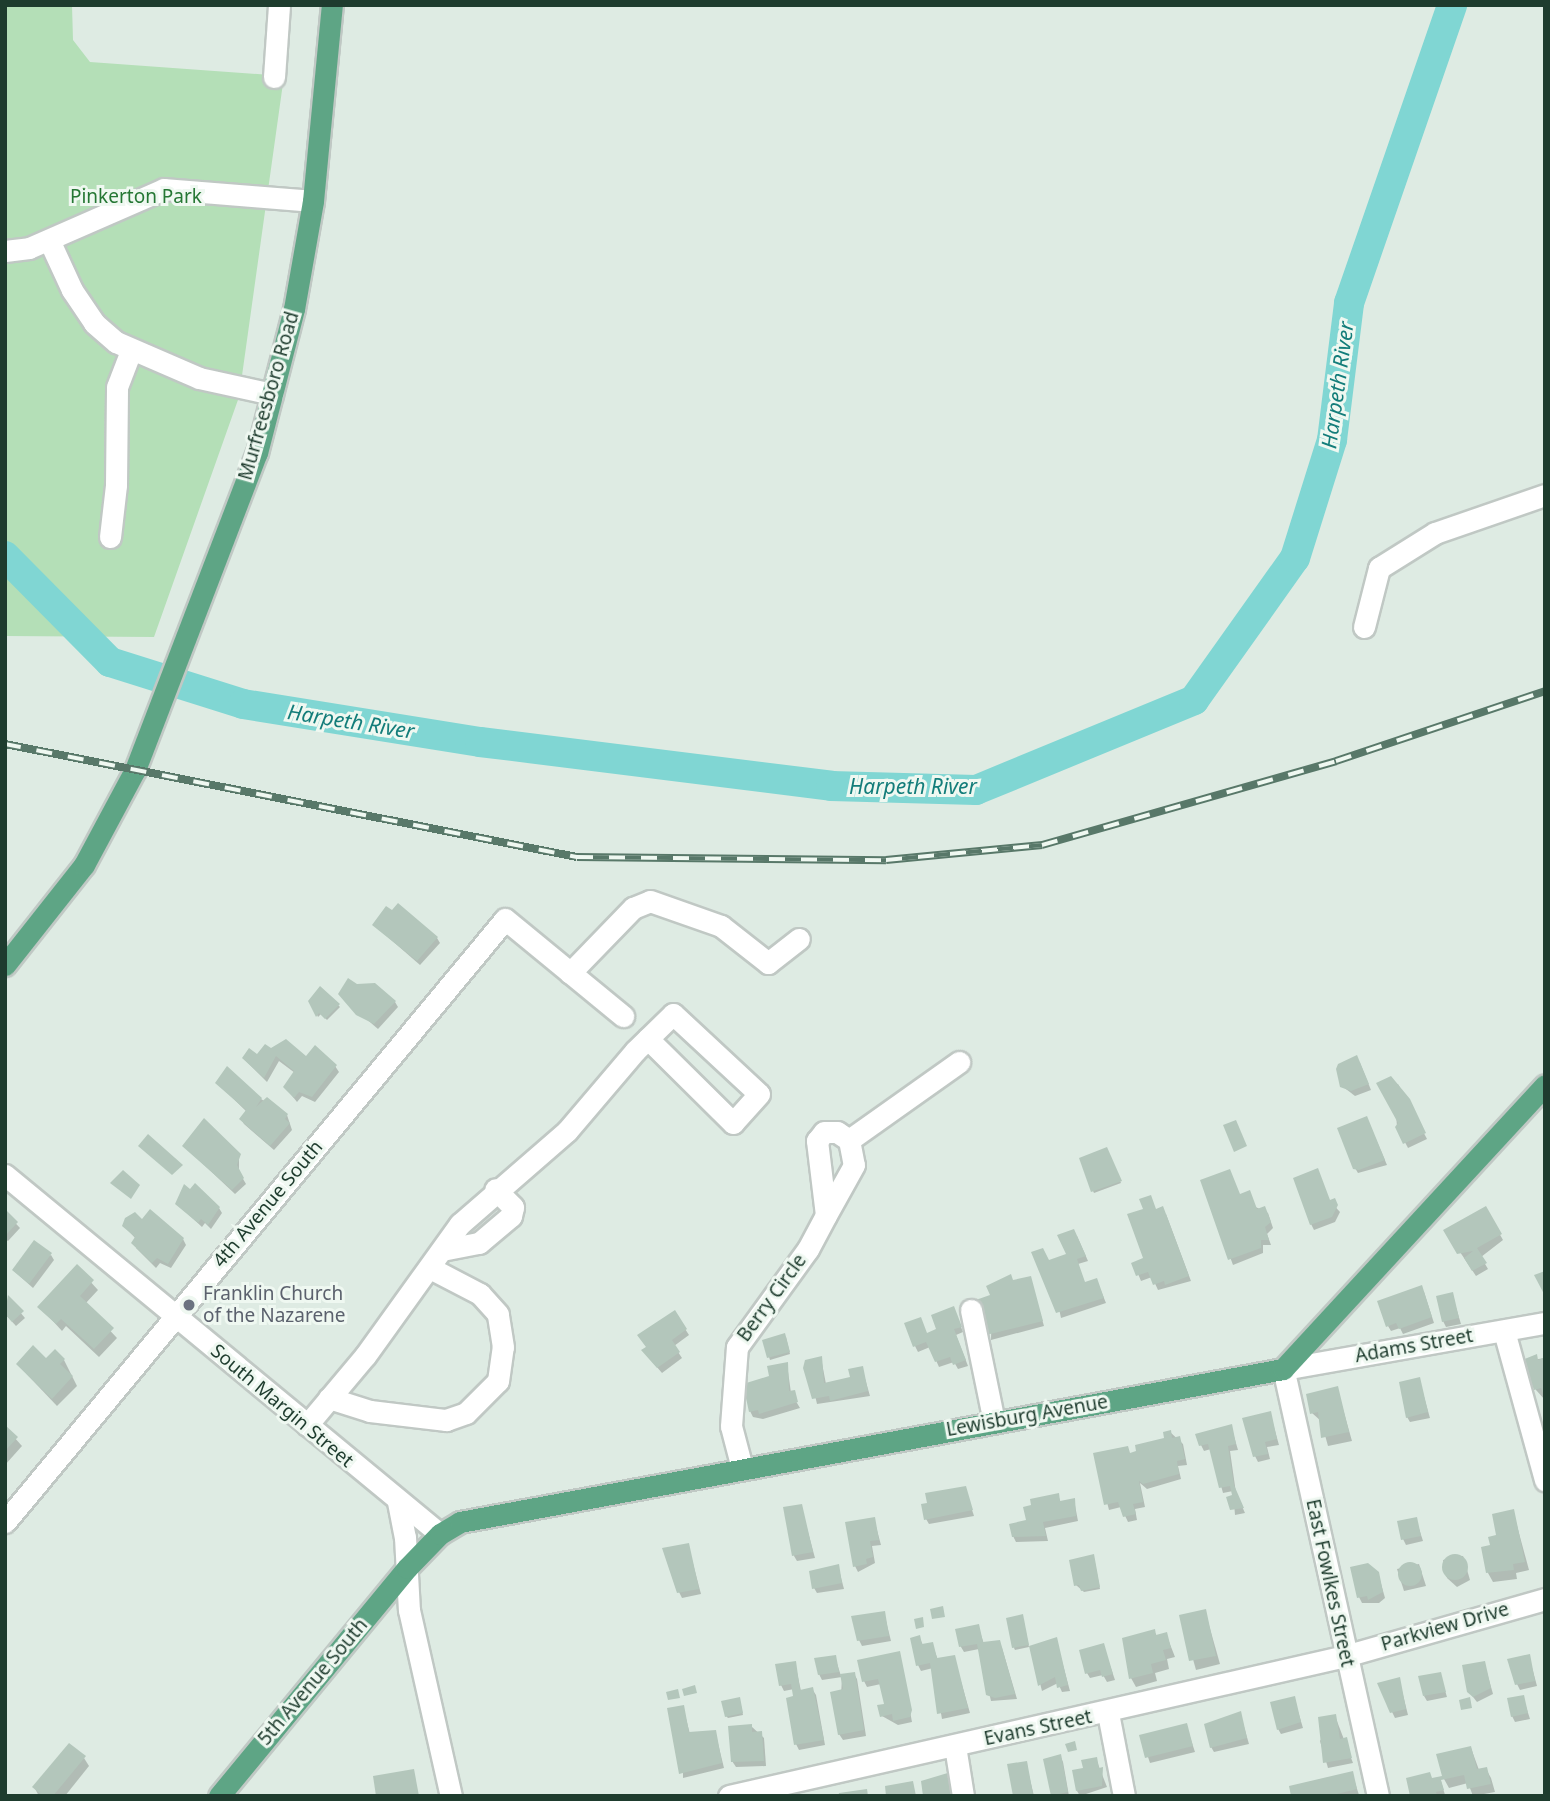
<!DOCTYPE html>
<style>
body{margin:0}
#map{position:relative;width:1550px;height:1801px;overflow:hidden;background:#deebe3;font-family:"Noto Sans",sans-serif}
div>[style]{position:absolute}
.green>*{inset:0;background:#b4dfb7}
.shadow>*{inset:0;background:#0003}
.river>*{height:30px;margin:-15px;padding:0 15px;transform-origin:15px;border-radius:15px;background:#80d6d3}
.building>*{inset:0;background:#b3c6bb}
.round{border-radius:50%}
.roads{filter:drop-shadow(2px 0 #c0c8c4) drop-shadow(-2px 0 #c0c8c4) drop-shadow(0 2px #c0c8c4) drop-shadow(0 -2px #c0c8c4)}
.minor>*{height:21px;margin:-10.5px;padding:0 10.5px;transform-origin:10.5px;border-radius:10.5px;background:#fff}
.major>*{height:21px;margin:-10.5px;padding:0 10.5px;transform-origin:10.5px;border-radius:10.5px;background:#5ea585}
.rail>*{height:8px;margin-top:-4px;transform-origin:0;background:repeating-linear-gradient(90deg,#eff8f1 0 16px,#587869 0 32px);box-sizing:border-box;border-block:2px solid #587869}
.dots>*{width:19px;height:19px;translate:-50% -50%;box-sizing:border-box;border:4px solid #eff8f1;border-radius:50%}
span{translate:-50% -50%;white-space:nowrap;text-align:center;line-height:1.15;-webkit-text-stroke:6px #eff8f1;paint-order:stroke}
.park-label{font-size:19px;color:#257734}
.street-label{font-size:19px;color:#1e3c2e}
.worship-label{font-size:19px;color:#5b616d}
.left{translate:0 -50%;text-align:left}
.water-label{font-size:21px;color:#137d7a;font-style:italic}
.frame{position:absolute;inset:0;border:7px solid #1e3c2e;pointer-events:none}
</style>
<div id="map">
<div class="green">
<div style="clip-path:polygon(5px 5px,72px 5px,73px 40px,90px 62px,284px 76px,239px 397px,154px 637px,5px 636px)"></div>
</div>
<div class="shadow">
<div style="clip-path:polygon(374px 925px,437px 938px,440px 943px,420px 965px)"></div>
<div style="clip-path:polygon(343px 999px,395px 1002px,398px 1007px,378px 1029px)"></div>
<div style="clip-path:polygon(310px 1001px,338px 1005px,340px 1007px,327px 1020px,321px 1014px,318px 1017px)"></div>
<div style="clip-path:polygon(266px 1047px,335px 1066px,339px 1072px,315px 1102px,302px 1096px,297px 1102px,285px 1087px,295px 1073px,279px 1061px,267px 1082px,244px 1059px,258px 1057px)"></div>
<div style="clip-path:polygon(1360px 1063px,1371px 1090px,1355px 1096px,1342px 1086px)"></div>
<div style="clip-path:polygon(217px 1083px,261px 1099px,287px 1115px,292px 1130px,274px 1150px,244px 1124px,241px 1119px,247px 1112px)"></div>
<div style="clip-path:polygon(1398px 1084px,1427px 1139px,1408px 1148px,1397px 1127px,1394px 1085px)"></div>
<div style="clip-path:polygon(1369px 1123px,1387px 1165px,1358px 1173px,1355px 1168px)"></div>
<div style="clip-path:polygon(184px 1146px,239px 1155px,239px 1172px,246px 1184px,235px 1194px)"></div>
<div style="clip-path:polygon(1106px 1149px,1121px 1183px,1094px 1193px,1093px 1191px)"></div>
<div style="clip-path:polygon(1202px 1181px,1268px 1213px,1273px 1228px,1267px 1234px,1271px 1245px,1263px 1245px,1263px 1253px,1233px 1265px)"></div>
<div style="clip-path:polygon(1330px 1201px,1340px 1212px,1335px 1222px,1314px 1230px,1311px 1224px)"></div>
<div style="clip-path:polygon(177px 1204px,219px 1208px,222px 1213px,211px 1229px,205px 1223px,202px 1227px)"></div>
<div style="clip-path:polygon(1485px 1208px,1503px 1240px,1481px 1257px,1488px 1269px,1476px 1276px,1446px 1231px)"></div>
<div style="clip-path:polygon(1156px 1211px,1166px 1214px,1191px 1281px,1158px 1290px,1152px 1277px,1141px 1281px,1134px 1264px,1146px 1259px)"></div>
<div style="clip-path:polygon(5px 1212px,20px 1228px,8px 1241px,5px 1239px)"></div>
<div style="clip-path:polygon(142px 1222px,183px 1239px,186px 1245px,171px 1268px,160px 1263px,156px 1268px,136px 1248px,136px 1239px,124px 1226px)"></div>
<div style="clip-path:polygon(1077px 1236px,1088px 1261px,1078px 1264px,1085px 1284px,1099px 1286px,1106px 1303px,1061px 1318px,1049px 1262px,1069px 1255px)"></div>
<div style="clip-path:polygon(51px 1255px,54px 1260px,33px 1288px,14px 1271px)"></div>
<div style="clip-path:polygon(77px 1267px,98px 1290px,85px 1304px,117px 1338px,99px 1357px,66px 1326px,62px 1331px,40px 1307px)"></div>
<div style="clip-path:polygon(1030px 1278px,1044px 1326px,991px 1340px,992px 1296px,1013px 1282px)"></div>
<div style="clip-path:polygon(1424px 1292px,1434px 1323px,1403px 1334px,1400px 1328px,1391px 1331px,1388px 1326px)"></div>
<div style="clip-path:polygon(1452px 1294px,1461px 1324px,1446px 1327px,1443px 1321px)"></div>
<div style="clip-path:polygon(8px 1298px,25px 1318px,16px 1326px,5px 1314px)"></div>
<div style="clip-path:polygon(674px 1312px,689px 1335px,674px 1346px,682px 1358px,662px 1373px,643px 1351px)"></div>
<div style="clip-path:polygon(956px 1314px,963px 1332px,956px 1335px,968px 1366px,958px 1369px,954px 1362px,939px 1367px,930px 1347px,918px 1352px,915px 1346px)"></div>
<div style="clip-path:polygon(786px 1337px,790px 1354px,770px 1360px,764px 1341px)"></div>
<div style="clip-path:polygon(821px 1358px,826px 1384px,852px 1379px,862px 1368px,870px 1396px,817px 1404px,807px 1361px)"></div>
<div style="clip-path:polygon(1545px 1358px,1545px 1400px,1536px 1390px,1525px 1361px)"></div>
<div style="clip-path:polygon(64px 1360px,77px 1386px,57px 1406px,18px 1365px)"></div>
<div style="clip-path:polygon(787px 1364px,791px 1393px,800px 1408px,763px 1419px,753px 1417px,750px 1411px,771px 1377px)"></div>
<div style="clip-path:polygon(1419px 1379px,1430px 1418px,1410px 1422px,1407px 1417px)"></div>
<div style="clip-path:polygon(1337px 1388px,1352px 1441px,1328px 1446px,1321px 1421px,1312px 1413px)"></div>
<div style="clip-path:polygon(1270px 1413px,1279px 1445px,1267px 1447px,1270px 1459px,1258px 1462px,1255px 1456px)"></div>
<div style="clip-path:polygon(1231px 1426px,1238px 1450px,1230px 1451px,1236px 1493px,1245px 1513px,1235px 1515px,1233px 1491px,1223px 1493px,1211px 1449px,1204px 1451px,1201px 1445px)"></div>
<div style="clip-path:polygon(5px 1427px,22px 1446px,5px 1465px)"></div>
<div style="clip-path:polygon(1170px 1432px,1183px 1444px,1187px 1465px,1178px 1466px,1181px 1479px,1147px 1489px,1140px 1483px,1145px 1507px,1135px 1509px,1137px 1520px,1128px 1522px,1121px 1507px,1109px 1510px,1095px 1455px,1127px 1448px,1130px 1455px,1166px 1440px)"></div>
<div style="clip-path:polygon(965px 1488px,974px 1516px,929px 1524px,926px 1519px)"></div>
<div style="clip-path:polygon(1058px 1495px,1061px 1503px,1074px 1500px,1078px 1521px,1045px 1528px,1048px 1541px,1016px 1542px,1013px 1536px)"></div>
<div style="clip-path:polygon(801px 1506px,815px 1558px,797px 1561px,794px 1556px)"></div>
<div style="clip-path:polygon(1513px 1511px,1529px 1570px,1516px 1573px,1517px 1579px,1493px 1582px,1488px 1573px,1492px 1547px)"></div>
<div style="clip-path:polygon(874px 1519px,881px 1545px,872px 1546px,875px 1563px,858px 1572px,855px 1566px)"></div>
<div style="clip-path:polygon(1416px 1519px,1423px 1541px,1406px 1545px,1403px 1539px)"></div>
<div style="clip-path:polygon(688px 1545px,701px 1594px,682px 1598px,679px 1592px)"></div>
<div style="clip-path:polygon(1463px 1556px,1470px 1580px,1457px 1587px,1447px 1578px,1443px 1560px)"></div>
<div style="clip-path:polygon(1094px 1558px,1100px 1589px,1084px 1592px,1076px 1585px)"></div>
<div style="clip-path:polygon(1419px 1564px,1426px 1586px,1404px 1591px,1397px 1569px)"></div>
<div style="clip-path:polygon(838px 1566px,844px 1589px,817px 1593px,814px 1588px)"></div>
<div style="clip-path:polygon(1378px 1573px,1385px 1598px,1379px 1603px,1362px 1603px,1359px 1597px)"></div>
<div style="clip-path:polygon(1205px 1611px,1220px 1664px,1196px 1670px,1181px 1616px)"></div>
<div style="clip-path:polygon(884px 1613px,891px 1641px,862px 1646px,859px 1640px)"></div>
<div style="clip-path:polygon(1023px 1618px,1029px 1647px,1015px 1650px,1014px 1648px)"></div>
<div style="clip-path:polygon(978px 1626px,984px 1644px,999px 1642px,1002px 1648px,1017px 1699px,991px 1701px,979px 1649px,964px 1652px,961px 1647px,957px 1630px)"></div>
<div style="clip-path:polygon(1154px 1631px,1157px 1636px,1166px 1634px,1175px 1657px,1167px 1659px,1169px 1669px,1155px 1673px,1157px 1681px,1136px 1687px,1131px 1678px)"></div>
<div style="clip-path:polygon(919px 1637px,923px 1645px,932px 1644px,938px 1660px,954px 1657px,970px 1713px,942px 1719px,933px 1668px,921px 1671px,918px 1665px)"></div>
<div style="clip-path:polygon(1056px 1639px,1070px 1691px,1062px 1692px,1058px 1683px,1042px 1691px,1031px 1648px)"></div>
<div style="clip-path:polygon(1103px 1645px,1115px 1680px,1107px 1682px,1103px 1675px,1090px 1678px,1087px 1673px)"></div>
<div style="clip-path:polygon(899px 1653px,912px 1722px,898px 1725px,882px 1716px,886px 1705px,881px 1684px,867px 1687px,864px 1681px)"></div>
<div style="clip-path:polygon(1529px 1656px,1537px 1686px,1520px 1690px,1517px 1684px)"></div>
<div style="clip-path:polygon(835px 1657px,841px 1676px,854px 1674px,857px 1679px,866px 1736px,843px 1740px,839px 1734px,842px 1677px,822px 1680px,819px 1674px)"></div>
<div style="clip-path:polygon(1484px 1662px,1493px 1694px,1477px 1702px,1469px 1692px)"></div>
<div style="clip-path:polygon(795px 1663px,801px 1691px,812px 1689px,816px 1695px,825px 1745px,799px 1750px,796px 1744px,794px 1689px,784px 1691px,781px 1685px)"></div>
<div style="clip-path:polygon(1440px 1674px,1447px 1697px,1427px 1701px,1424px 1696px)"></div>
<div style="clip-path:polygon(1399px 1679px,1408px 1715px,1395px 1718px,1379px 1685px)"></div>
<div style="clip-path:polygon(1523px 1697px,1530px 1719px,1515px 1722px,1512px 1716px)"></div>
<div style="clip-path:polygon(1294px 1698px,1303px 1728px,1281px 1734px,1278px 1729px)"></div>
<div style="clip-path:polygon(740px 1701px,743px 1715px,728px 1718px,726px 1716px)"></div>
<div style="clip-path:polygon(683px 1707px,690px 1734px,715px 1731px,724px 1768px,683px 1778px)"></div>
<div style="clip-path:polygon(1240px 1713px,1249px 1744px,1214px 1752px,1211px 1747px)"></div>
<div style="clip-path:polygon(1335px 1716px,1353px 1763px,1328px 1768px,1320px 1741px)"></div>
<div style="clip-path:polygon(1186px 1725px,1195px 1752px,1150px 1763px,1141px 1736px)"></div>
<div style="clip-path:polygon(751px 1726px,764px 1738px,766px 1766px,736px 1767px,732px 1761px)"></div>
<div style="clip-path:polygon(1471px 1748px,1479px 1770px,1486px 1769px,1491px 1778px,1495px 1792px,1473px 1796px,1468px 1783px,1449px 1788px,1444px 1779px)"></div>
<div style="clip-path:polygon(1060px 1756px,1063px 1762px,1069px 1796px,1053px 1795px)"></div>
<div style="clip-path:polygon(84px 1758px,89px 1766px,65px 1796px,39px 1796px,34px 1787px)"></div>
<div style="clip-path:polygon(1096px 1759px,1107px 1787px,1080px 1796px,1077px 1791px,1085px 1769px)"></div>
<div style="clip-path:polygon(1026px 1763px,1034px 1796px,1014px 1796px)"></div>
<div style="clip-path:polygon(1352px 1773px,1359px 1795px,1293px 1796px)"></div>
<div style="clip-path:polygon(1440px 1778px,1445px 1795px,1412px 1796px,1433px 1780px)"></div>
</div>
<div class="river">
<div style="left:5px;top:556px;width:149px;rotate:45.3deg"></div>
<div style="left:110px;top:662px;width:139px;rotate:17.5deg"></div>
<div style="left:243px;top:704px;width:240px;rotate:9.1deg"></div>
<div style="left:480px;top:742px;width:354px;rotate:7.1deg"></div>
<div style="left:831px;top:786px;width:145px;rotate:1.6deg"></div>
<div style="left:976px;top:790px;width:236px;rotate:-22.4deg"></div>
<div style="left:1194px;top:700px;width:174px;rotate:-54.6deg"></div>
<div style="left:1295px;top:558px;width:124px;rotate:-72.6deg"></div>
<div style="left:1332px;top:440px;width:138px;rotate:-82.9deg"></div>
<div style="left:1349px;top:303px;width:315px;rotate:-70.9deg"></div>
</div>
<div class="building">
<div style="clip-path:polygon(398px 903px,438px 937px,417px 961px,372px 925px,386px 906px,392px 910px)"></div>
<div style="clip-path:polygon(348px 978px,357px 984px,375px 983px,396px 1001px,374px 1024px,356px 1015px,338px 994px)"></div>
<div style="clip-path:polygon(320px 986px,340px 1004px,325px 1019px,319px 1013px,316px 1017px,308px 1001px)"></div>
<div style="clip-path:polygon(286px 1039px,306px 1056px,315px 1045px,337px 1065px,312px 1097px,299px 1092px,294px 1098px,283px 1087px,294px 1071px,276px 1056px,264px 1078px,242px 1058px,249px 1048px,257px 1054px,265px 1044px,271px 1048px)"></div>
<div style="clip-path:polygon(1357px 1055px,1369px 1084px,1351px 1091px,1340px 1087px,1336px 1069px,1338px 1064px)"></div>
<div style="clip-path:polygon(227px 1066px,262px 1098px,256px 1107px,267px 1097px,288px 1114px,285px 1119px,290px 1123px,270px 1146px,239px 1119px,246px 1110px,215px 1083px)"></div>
<div style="clip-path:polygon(1391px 1076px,1410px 1099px,1426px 1133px,1403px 1144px,1395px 1127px,1398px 1123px,1376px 1083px)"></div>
<div style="clip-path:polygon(1367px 1116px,1385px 1160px,1359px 1170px,1353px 1169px,1337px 1128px)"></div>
<div style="clip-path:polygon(204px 1118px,241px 1154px,237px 1165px,244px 1178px,232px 1190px,182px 1146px)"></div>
<div style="clip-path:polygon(1236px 1120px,1247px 1146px,1234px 1152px,1223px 1125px)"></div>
<div style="clip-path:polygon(148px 1134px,183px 1165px,172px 1175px,138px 1146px)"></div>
<div style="clip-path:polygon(1107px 1147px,1122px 1181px,1091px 1192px,1079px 1158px)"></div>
<div style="clip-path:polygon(1318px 1168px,1330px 1200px,1335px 1198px,1338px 1205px,1332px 1217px,1310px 1225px,1293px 1178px)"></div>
<div style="clip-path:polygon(1230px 1169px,1240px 1194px,1250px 1190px,1257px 1209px,1265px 1206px,1271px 1222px,1265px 1227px,1269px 1240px,1261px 1240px,1261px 1248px,1228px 1260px,1200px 1180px)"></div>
<div style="clip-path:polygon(123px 1170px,140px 1185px,131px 1199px,110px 1183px)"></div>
<div style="clip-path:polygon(195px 1183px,220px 1207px,208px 1225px,201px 1219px,198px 1223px,175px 1204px,184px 1184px,190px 1189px)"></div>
<div style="clip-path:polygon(1151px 1195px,1156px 1209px,1163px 1206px,1189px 1276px,1165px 1285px,1164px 1281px,1153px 1285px,1148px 1272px,1136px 1276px,1131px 1263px,1143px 1258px,1127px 1214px,1143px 1209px,1139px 1199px)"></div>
<div style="clip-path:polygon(1486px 1206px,1502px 1234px,1477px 1248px,1487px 1263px,1472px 1271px,1464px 1258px,1473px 1251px,1457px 1254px,1443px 1230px)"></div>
<div style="clip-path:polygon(5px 1209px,18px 1222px,5px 1236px)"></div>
<div style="clip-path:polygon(150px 1209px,184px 1238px,168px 1264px,157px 1258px,152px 1263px,131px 1243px,135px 1237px,122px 1226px,125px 1218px,135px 1212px,142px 1219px)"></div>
<div style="clip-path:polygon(1074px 1229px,1086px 1256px,1077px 1259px,1085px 1282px,1097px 1278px,1104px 1298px,1056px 1313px,1031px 1252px,1043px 1248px,1049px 1260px,1066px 1254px,1057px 1235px)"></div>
<div style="clip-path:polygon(34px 1240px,52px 1253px,29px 1284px,12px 1270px)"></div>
<div style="clip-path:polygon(77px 1264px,94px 1280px,80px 1296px,114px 1328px,94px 1349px,61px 1319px,56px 1324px,37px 1307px)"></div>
<div style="clip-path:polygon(1545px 1271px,1545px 1294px,1544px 1294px,1534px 1275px)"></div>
<div style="clip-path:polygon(1011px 1274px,1013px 1280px,1031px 1276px,1043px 1321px,986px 1335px,973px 1301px,990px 1295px,986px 1286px)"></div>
<div style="clip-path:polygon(1422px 1285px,1432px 1317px,1399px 1329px,1396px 1323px,1386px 1327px,1377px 1301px)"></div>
<div style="clip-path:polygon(1453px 1292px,1459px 1318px,1442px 1322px,1436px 1296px)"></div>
<div style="clip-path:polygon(8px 1295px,24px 1311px,12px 1322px,5px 1314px)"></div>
<div style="clip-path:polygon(954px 1306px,962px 1327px,954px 1329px,966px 1360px,953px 1365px,950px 1357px,935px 1362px,926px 1342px,913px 1347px,904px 1323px,921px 1317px,927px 1333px,936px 1329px,931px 1315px)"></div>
<div style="clip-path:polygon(675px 1310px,687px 1329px,672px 1340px,680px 1352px,657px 1368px,641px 1350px,646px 1347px,637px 1335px)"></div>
<div style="clip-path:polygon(785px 1333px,790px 1352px,767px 1358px,762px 1340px)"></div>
<div style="clip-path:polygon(33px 1345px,46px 1358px,55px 1349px,65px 1359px,60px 1364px,73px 1376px,52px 1399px,16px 1364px)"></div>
<div style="clip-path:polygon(1537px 1354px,1538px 1360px,1545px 1357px,1545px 1398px,1541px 1388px,1534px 1390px,1522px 1360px)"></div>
<div style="clip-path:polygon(822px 1356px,824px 1383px,850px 1377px,848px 1369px,863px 1366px,868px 1391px,830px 1401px,829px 1396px,812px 1399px,803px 1368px,805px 1360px)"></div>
<div style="clip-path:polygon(788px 1362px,789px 1391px,795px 1390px,798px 1402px,759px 1414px,758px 1410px,749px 1412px,743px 1384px,769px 1376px,767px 1366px)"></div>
<div style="clip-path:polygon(1420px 1377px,1428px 1412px,1406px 1418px,1399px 1382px)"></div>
<div style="clip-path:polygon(1338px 1386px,1349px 1432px,1321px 1438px,1318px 1412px,1310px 1414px,1306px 1394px)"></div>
<div style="clip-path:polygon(1271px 1411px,1277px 1439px,1265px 1442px,1268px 1454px,1253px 1457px,1242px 1418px)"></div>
<div style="clip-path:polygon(1232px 1424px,1236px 1444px,1228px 1446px,1234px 1485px,1244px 1508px,1230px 1510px,1226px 1497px,1232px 1495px,1230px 1486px,1219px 1488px,1208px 1444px,1199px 1446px,1195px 1434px)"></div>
<div style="clip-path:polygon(5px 1425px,18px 1437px,5px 1451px)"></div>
<div style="clip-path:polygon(1171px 1430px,1172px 1438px,1180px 1436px,1185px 1459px,1177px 1461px,1179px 1474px,1143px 1484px,1139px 1481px,1143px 1502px,1133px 1504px,1136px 1514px,1123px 1517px,1118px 1502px,1104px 1505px,1093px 1453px,1128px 1446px,1130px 1453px,1136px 1451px,1135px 1445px,1164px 1438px,1163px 1432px)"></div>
<div style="clip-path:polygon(966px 1486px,973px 1510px,924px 1520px,921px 1504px,927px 1503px,925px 1493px)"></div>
<div style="clip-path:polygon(1059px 1493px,1060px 1501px,1075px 1498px,1076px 1516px,1043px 1522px,1046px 1536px,1012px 1537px,1009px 1524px,1026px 1520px,1023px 1507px,1031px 1505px,1030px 1499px)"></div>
<div style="clip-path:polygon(802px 1504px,813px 1552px,792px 1556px,783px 1507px)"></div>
<div style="clip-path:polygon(1514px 1509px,1525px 1562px,1513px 1564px,1514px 1570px,1486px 1573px,1481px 1547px,1490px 1545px,1488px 1537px,1496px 1535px,1492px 1514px)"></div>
<div style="clip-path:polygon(875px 1517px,879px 1540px,870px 1541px,873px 1557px,866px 1559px,867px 1564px,853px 1567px,845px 1522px)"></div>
<div style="clip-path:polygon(1417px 1517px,1421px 1536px,1401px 1540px,1397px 1521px)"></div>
<div style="clip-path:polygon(689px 1543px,699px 1589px,677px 1593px,662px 1548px)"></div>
<div style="clip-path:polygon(1094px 1554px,1100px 1587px,1081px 1591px,1079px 1585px,1074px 1586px,1069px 1560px)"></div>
<div class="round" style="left:1442px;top:1554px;width:26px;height:26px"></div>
<div class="round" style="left:1398px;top:1562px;width:24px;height:24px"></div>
<div style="clip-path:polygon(1368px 1563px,1379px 1572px,1383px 1592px,1368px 1600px,1367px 1596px,1357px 1598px,1350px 1567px)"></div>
<div style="clip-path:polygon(839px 1564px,842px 1583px,812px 1589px,809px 1571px)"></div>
<div style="clip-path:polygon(943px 1606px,945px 1617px,932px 1619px,930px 1609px)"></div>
<div style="clip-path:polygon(1206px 1609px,1216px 1656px,1189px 1661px,1179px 1615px)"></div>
<div style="clip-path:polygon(885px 1611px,889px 1636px,857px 1641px,851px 1616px)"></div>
<div style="clip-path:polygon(1023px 1614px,1029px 1645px,1012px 1648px,1006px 1618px)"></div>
<div style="clip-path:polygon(923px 1617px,924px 1627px,916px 1629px,914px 1619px)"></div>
<div style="clip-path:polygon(979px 1624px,983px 1642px,1000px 1640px,1015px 1694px,995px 1698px,986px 1695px,977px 1644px,959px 1647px,955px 1629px)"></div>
<div style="clip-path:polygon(1155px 1629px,1156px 1635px,1167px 1632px,1171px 1648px,1163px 1650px,1166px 1660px,1151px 1664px,1153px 1673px,1129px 1679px,1122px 1638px)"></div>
<div style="clip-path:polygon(920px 1635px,922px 1644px,933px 1642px,937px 1658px,955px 1655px,968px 1708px,937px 1714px,930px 1663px,916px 1666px,910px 1638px)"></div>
<div style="clip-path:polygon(1057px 1637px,1068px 1685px,1057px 1688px,1055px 1677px,1038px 1686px,1029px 1646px)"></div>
<div style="clip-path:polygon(1104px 1643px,1113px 1674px,1102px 1677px,1100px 1670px,1085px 1674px,1079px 1650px)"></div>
<div style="clip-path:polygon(900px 1651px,912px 1710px,910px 1717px,893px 1721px,892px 1714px,880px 1717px,877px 1705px,884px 1704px,878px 1679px,862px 1682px,857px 1660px)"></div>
<div style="clip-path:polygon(1530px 1654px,1535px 1681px,1515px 1685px,1507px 1659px)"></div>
<div style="clip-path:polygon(836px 1655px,839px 1672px,818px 1675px,814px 1658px)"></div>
<div style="clip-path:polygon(796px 1661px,800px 1690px,813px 1687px,824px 1740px,794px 1745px,786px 1698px,793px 1696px,791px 1684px,779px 1686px,775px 1664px)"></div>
<div style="clip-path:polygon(1485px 1661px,1491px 1688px,1473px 1697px,1467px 1692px,1462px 1665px)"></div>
<div style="clip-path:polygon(855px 1672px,864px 1730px,838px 1735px,830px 1692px,843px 1689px,840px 1674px)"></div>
<div style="clip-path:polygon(1441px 1672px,1446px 1692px,1423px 1696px,1418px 1676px)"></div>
<div style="clip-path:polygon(1400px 1677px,1406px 1709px,1390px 1713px,1377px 1683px)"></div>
<div style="clip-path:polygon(695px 1685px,697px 1693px,684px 1696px,682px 1689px)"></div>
<div style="clip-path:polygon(678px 1689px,680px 1698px,668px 1700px,666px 1692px)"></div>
<div style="clip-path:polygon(1524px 1695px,1528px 1713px,1511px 1717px,1507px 1698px)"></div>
<div style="clip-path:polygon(1295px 1696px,1301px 1722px,1277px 1730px,1270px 1702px)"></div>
<div style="clip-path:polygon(740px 1697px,743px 1713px,725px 1717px,721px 1701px)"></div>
<div style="clip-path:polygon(1470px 1697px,1472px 1708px,1461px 1710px,1459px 1700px)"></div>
<div style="clip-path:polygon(684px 1705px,689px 1732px,716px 1730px,722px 1763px,679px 1774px,667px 1708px)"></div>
<div style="clip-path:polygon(1241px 1711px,1247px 1738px,1210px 1748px,1204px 1724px)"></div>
<div style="clip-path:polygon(1336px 1714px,1340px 1739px,1347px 1737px,1352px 1758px,1323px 1763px,1318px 1717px)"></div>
<div style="clip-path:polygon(1187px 1723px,1193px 1746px,1145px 1758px,1139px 1735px)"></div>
<div style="clip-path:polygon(752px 1724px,752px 1732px,762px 1731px,764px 1761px,731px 1762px,728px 1726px)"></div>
<div style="clip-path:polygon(1075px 1741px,1077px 1750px,1068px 1752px,1065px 1744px)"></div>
<div style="clip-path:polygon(69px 1743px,86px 1756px,53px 1796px,43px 1796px,32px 1787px)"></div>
<div style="clip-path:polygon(1471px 1746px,1477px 1769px,1487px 1767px,1491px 1784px,1467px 1789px,1464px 1775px,1441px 1780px,1444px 1790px,1436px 1792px,1437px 1796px,1410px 1796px,1406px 1778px,1430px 1772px,1432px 1778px,1442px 1776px,1436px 1754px)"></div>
<div style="clip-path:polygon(1061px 1754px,1068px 1792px,1051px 1796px,1043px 1759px)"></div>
<div style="clip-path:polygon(1097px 1757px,1099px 1768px,1103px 1767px,1102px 1786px,1076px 1791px,1072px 1770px,1083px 1768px,1081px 1760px)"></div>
<div style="clip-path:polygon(1027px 1761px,1033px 1794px,1013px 1796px,1007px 1764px)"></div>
<div style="clip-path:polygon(414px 1769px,419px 1796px,376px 1796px,373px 1776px)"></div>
<div style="clip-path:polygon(1353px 1771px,1357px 1789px,1329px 1796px,1291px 1796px,1289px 1786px)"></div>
<div style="clip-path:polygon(951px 1772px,955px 1796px,923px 1796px,921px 1781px)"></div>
<div style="clip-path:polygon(913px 1781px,916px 1796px,886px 1796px,885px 1786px)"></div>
<div style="clip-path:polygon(867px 1789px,868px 1796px,838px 1796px,839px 1793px)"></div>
</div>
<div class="roads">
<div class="minor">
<div style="left:274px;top:77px;width:72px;rotate:-86deg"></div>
<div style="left:49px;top:240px;width:55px;rotate:65.3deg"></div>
<div style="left:72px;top:290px;width:40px;rotate:56deg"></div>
<div style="left:94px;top:323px;width:29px;rotate:41deg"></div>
<div style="left:116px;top:342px;width:90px;rotate:23.4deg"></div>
<div style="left:199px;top:378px;width:75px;rotate:12.4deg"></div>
<div style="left:5px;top:251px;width:24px;rotate:-7deg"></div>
<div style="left:29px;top:248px;width:147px;rotate:-23.6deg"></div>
<div style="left:164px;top:189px;width:149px;rotate:4.6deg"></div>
<div style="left:110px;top:537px;width:52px;rotate:-83.4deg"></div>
<div style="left:116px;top:485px;width:98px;rotate:-89.4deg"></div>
<div style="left:117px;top:387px;width:40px;rotate:-69deg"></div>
<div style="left:1364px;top:627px;width:61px;rotate:-75.7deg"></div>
<div style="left:1379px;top:568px;width:66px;rotate:-32deg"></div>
<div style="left:1435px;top:533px;width:116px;rotate:-19.1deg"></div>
<div style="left:570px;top:973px;width:91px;rotate:-45.9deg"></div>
<div style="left:633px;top:908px;width:18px;rotate:-22deg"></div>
<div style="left:650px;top:901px;width:75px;rotate:19.4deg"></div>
<div style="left:721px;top:926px;width:60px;rotate:38.2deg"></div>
<div style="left:768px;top:963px;width:39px;rotate:-38deg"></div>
<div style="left:849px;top:1140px;width:135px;rotate:-35.3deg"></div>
<div style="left:5px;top:1175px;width:564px;rotate:39.53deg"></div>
<div style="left:442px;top:1250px;width:38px;rotate:-11deg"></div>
<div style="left:479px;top:1243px;width:42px;rotate:-40.2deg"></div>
<div style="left:511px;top:1216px;width:9px;rotate:-77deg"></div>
<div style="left:513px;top:1207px;width:25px;rotate:-135deg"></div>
<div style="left:971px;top:1310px;width:114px;rotate:78.4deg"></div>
<div style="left:1504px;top:1331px;width:155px;rotate:74.6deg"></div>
<div style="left:329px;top:1398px;width:43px;rotate:17.6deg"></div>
<div style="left:370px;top:1411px;width:77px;rotate:6.8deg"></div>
<div style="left:446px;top:1420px;width:21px;rotate:-19deg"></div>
<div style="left:466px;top:1413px;width:45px;rotate:-45deg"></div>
<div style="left:498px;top:1381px;width:34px;rotate:-82deg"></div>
<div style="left:503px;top:1347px;width:33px;rotate:-99deg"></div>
<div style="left:498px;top:1314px;width:27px;rotate:-132deg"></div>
<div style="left:480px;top:1294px;width:56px;rotate:-152.5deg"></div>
<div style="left:307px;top:1425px;width:90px;rotate:-50deg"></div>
<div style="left:365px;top:1356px;width:163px;rotate:-54.3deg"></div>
<div style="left:460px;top:1224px;width:142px;rotate:-41deg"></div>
<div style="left:567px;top:1131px;width:105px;rotate:-49.6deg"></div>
<div style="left:635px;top:1051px;width:53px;rotate:-44.2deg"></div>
<div style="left:673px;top:1014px;width:117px;rotate:42.9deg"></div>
<div style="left:759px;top:1094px;width:39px;rotate:132deg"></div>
<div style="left:733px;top:1123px;width:120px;rotate:-135.3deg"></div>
<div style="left:742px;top:1468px;width:43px;rotate:-104.7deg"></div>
<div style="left:731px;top:1426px;width:79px;rotate:-85.7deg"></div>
<div style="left:737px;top:1347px;width:121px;rotate:-54.1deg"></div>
<div style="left:808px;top:1249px;width:38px;rotate:-62deg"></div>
<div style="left:826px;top:1215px;width:75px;rotate:-96.9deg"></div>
<div style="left:817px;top:1141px;width:11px;rotate:-52deg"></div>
<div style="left:824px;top:1132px;width:13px"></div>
<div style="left:837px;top:1132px;width:14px;rotate:34deg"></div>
<div style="left:849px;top:1140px;width:25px;rotate:79deg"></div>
<div style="left:854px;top:1165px;width:57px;rotate:119.2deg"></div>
<div style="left:398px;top:1502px;width:36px;rotate:79deg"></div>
<div style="left:405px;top:1537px;width:73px;rotate:86.9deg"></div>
<div style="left:409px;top:1610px;width:191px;rotate:77.3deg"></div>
<div style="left:5px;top:1522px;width:783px;rotate:-50.33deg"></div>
<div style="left:505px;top:919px;width:153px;rotate:39.4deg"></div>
<div style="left:1108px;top:1713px;width:85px;rotate:79.1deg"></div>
<div style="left:955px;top:1746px;width:51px;rotate:80.9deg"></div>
<div style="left:729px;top:1796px;width:632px;rotate:-12.8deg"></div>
<div style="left:1345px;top:1656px;width:208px;rotate:-15.9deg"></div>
<div style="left:1378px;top:1796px;width:437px;rotate:-102.5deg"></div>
<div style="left:1283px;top:1369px;width:266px;rotate:-10deg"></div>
</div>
<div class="major">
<div style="left:5px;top:965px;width:127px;rotate:-51.7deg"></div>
<div style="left:84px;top:865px;width:108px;rotate:-61.8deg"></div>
<div style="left:135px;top:770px;width:340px;rotate:-69deg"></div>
<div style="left:257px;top:453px;width:149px;rotate:-75.6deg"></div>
<div style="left:294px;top:309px;width:110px;rotate:-80deg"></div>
<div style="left:313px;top:201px;width:197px;rotate:-84.5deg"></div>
<div style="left:219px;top:1796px;width:296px;rotate:-50.5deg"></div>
<div style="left:407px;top:1568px;width:47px;rotate:-45.9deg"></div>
<div style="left:440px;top:1534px;width:23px;rotate:-31deg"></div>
<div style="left:460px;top:1522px;width:837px;rotate:-10.53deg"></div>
<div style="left:1283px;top:1369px;width:386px;rotate:-47.3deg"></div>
</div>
</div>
<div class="rail">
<div style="left:5px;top:744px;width:583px;rotate:11.18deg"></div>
<div style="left:577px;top:857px;width:309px;rotate:0.6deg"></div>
<div style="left:886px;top:860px;width:157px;rotate:-5.5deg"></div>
<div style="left:1042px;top:845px;width:306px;rotate:-15.9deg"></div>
<div style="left:1336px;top:761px;width:220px;rotate:-18.5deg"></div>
</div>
<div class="dots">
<div style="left:189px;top:1305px;background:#6b7280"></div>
</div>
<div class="park-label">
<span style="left:136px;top:197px">Pinkerton Park</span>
</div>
<div class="street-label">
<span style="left:269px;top:396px;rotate:-74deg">Murfreesboro Road</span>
<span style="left:268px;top:1204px;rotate:-50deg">4th Avenue South</span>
<span style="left:772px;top:1298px;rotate:-54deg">Berry Circle</span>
<span style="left:1414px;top:1346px;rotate:-10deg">Adams Street</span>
<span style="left:282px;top:1406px;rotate:40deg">South Margin Street</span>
<span style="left:1027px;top:1416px;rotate:-10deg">Lewisburg Avenue</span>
<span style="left:1330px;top:1583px;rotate:78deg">East Fowlkes Street</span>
<span style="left:1445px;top:1627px;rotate:-16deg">Parkview Drive</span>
<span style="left:313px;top:1682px;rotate:-50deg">5th Avenue South</span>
<span style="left:1038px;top:1728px;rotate:-12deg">Evans Street</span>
</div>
<div class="worship-label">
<span class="left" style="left:203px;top:1305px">Franklin Church<br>of the Nazarene</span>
</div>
<div class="water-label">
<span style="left:1337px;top:385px;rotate:-82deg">Harpeth River</span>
<span style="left:351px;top:721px;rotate:9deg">Harpeth River</span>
<span style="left:913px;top:786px">Harpeth River</span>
</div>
<div class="frame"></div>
</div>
